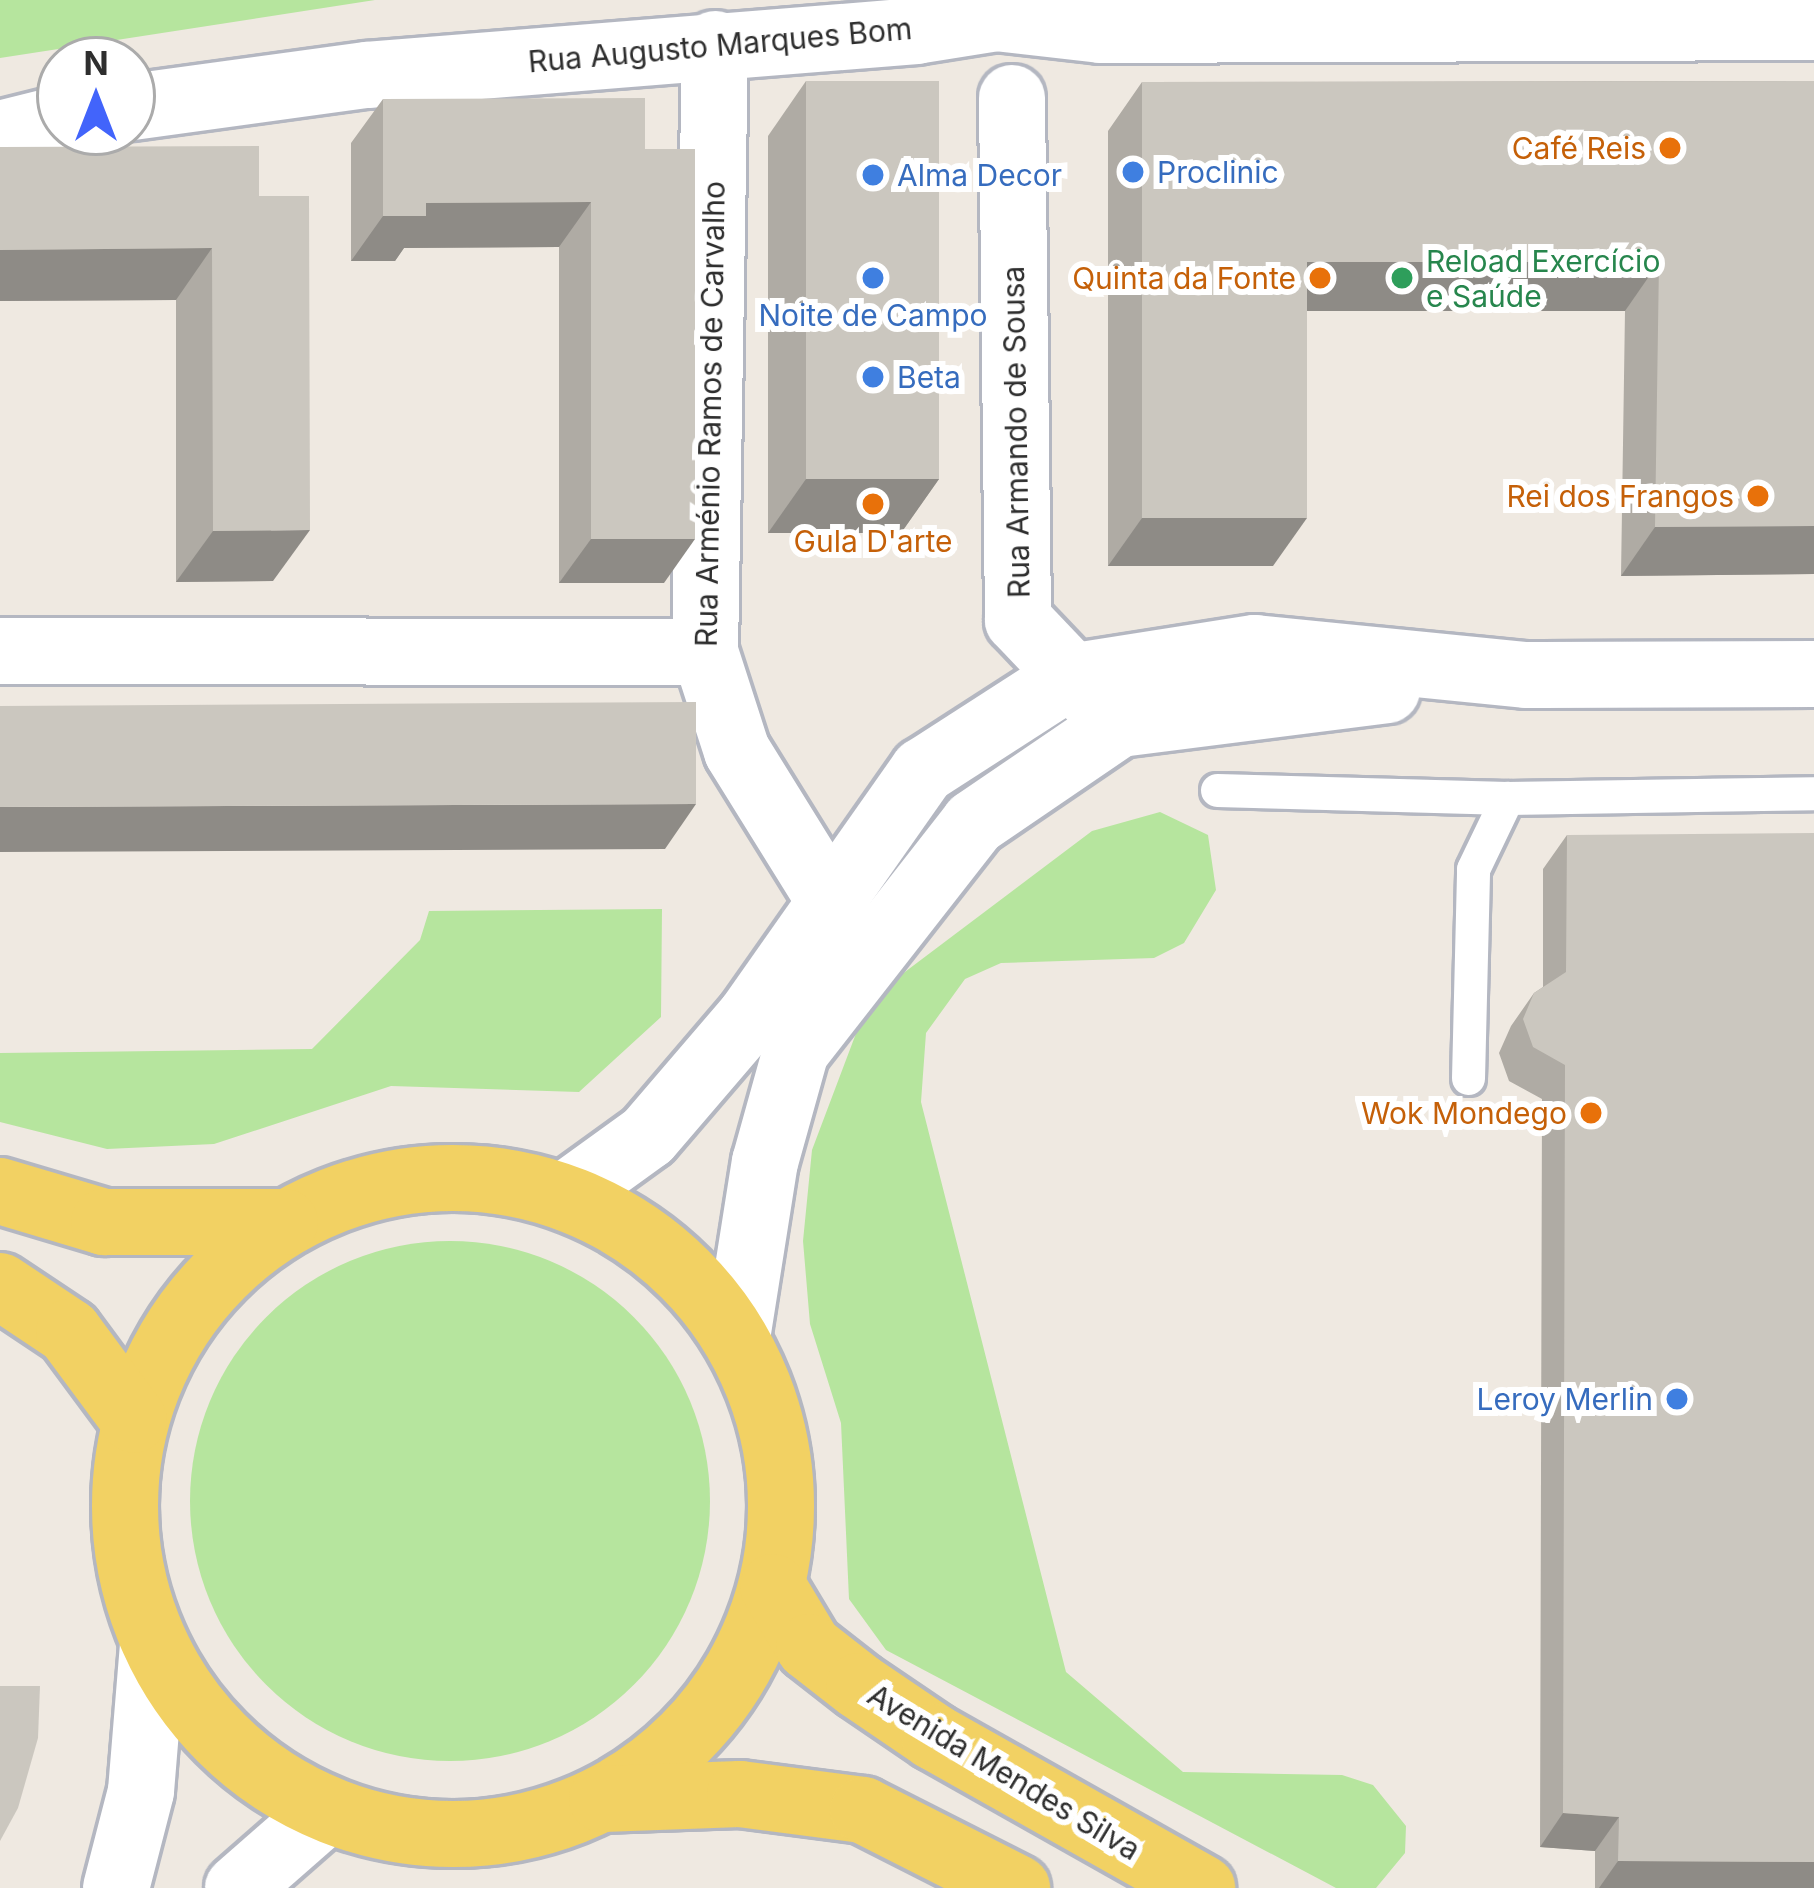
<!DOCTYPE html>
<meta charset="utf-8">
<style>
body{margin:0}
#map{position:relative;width:1814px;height:1888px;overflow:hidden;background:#efe9e1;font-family:Inter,sans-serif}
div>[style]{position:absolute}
.green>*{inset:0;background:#b6e59e}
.round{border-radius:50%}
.roads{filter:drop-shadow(3px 0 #b4b7c1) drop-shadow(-3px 0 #b4b7c1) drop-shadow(0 3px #b4b7c1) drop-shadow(0 -3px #b4b7c1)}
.service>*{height:33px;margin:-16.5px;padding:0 16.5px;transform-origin:16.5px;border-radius:16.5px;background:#fff}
.minor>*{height:66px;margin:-33px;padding:0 33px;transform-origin:33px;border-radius:33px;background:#fff}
.primary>*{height:66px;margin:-33px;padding:0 33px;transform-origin:33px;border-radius:33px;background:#f2d163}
.primary>.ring{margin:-33px;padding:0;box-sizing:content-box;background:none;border:66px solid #f2d163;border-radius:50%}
.wall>*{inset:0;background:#afaba4}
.shaded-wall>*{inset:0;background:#8e8b86}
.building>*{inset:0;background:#cbc7bf}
.dots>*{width:33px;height:33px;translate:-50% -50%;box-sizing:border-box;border:6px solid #fff;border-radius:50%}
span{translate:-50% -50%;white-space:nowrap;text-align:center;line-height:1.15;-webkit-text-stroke:12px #fff;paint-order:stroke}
.street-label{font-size:30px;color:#2e2e2e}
.food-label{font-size:30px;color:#c56008}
.right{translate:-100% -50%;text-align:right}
.shop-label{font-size:30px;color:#366cbe}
.left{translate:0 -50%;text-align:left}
.leisure-label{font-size:30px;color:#27864d}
.north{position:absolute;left:36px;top:36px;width:120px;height:120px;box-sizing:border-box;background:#fff;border:3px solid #ababab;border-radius:50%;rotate:0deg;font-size:33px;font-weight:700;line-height:48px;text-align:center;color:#2e2e2e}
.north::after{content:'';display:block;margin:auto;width:42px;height:54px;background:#4264fb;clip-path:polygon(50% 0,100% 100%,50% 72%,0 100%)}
</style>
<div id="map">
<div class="green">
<div style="clip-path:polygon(0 0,375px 0,0 58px)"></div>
<div style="clip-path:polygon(1160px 812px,1208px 835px,1216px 890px,1184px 943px,1154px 958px,1001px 963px,965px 979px,926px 1033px,921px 1102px,1066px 1672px,1183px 1772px,1342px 1775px,1373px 1785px,1406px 1826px,1405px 1853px,1376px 1888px,1336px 1888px,886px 1650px,849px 1599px,841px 1423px,810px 1324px,803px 1241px,812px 1150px,869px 999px,1092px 831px)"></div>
<div style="clip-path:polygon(662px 909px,661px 1017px,579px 1092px,391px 1086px,214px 1144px,107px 1149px,0 1122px,0 1053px,312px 1049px,420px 940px,429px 911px)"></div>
<div class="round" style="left:190px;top:1241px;width:520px;height:520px"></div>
</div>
<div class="roads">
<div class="service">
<div style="left:1217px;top:790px;width:290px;rotate:1.6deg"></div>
<div style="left:1507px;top:798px;width:307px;rotate:-0.9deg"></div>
<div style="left:1468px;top:1078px;width:209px;rotate:-88.6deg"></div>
<div style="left:1473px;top:869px;width:79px;rotate:-64.4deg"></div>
</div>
<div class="minor">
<div style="left:715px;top:44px;width:608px;rotate:90.94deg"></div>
<div style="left:705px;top:652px;width:104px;rotate:72.1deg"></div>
<div style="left:737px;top:751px;width:207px;rotate:58.2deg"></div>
<div style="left:1012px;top:98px;width:522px;rotate:89.34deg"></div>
<div style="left:1018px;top:620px;width:117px;rotate:46.4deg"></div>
<div style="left:132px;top:107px;width:237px;rotate:-7.8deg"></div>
<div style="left:367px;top:75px;width:551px;rotate:-4.58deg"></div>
<div style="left:916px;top:31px;width:81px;rotate:-9.2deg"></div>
<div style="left:996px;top:18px;width:106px;rotate:6.5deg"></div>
<div style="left:1101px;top:30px;width:713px;rotate:-0.24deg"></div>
<div style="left:0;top:134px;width:62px;rotate:-14deg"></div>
<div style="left:0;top:651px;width:705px;rotate:0.08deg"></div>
<div style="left:565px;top:1196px;width:102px;rotate:-35.9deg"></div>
<div style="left:648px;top:1136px;width:157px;rotate:-49.4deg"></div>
<div style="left:750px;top:1017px;width:301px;rotate:-54.9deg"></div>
<div style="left:923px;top:771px;width:174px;rotate:-32.8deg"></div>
<div style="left:1069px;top:677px;width:188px;rotate:-8.9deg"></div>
<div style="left:1255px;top:648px;width:272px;rotate:5.7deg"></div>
<div style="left:1526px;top:675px;width:288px;rotate:-0.2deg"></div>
<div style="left:737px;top:1338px;width:178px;rotate:-81deg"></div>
<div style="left:765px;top:1162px;width:115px;rotate:-74.4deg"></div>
<div style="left:796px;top:1051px;width:289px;rotate:-52deg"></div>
<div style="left:974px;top:823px;width:176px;rotate:-34.3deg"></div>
<div style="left:1119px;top:724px;width:270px;rotate:-7.2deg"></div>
<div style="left:116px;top:1888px;width:100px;rotate:-75.5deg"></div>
<div style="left:141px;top:1791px;width:147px;rotate:-85.3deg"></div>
<div style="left:238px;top:1888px;width:118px;rotate:-41.2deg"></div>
</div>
<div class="primary">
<div class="ring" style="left:125px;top:1178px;width:590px;height:590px"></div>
<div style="left:0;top:1191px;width:109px;rotate:16.6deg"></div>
<div style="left:104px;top:1222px;width:181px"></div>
<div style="left:0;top:1286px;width:83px;rotate:33.7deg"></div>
<div style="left:69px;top:1332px;width:109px;rotate:53.5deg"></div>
<div style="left:773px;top:1587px;width:70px;rotate:59deg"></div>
<div style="left:809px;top:1647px;width:63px;rotate:38deg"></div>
<div style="left:859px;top:1686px;width:91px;rotate:34.2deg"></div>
<div style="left:934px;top:1737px;width:308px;rotate:29.4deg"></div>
<div style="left:602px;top:1799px;width:138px;rotate:-2.1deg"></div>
<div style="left:740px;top:1794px;width:124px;rotate:7.4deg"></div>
<div style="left:863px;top:1810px;width:173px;rotate:26.9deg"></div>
</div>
</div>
<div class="wall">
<div style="clip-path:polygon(806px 81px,939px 479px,901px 533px,768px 533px,768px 136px)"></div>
<div style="clip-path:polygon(1814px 81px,1814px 574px,1621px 576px,1625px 311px,1307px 311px,1273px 566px,1108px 566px,1108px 131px,1142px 82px)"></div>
<div style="clip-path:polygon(383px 99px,645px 149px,664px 583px,559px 583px,559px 247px,404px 248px,395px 261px,351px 261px,351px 143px)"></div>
<div style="clip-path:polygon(0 147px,259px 196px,273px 581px,176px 582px,176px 300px,0 301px)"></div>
<div style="clip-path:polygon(1567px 835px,1814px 1888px,1595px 1888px,1595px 1851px,1540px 1847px,1542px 1099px,1509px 1081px,1499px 1053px,1511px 1026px,1534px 993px,1543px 987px,1543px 869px)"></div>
</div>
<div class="shaded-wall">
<div style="clip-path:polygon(591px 202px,559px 247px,404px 248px,395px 261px,351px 261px,383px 216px,426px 203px)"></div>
<div style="clip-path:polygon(212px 248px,176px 300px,0 301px,0 250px)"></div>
<div style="clip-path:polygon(1307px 262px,1659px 262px,1625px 311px,1273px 311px)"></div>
<div style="clip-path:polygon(806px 479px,939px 479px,901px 533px,768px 533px)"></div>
<div style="clip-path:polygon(1142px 518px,1307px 518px,1273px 566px,1108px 566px)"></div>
<div style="clip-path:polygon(1814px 526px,1814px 574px,1621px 576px,1655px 527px)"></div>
<div style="clip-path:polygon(310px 530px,273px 581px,176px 582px,213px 531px)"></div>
<div style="clip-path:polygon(591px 539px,695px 539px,664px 583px,559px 583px)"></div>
<div style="clip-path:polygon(696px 804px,665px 849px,0 852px,0 807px)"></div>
<div style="clip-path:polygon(1563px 1813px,1619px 1817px,1595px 1851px,1540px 1847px)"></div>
<div style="clip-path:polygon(1618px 1861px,1814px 1862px,1814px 1888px,1599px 1888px)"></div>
</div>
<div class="building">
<div style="clip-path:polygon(806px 81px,939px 81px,939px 479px,806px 479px)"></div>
<div style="clip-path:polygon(1814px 81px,1814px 526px,1655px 527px,1659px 262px,1307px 262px,1307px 518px,1142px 518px,1142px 82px)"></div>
<div style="clip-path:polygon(645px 98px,645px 149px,695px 149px,695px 539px,591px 539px,591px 202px,426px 203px,426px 216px,383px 216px,383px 99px)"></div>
<div style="clip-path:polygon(259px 146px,259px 196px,309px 196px,310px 530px,213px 531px,212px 248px,0 250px,0 147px)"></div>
<div style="clip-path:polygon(696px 702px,696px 804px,0 807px,0 706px)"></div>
<div style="clip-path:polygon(1814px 833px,1814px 1862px,1618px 1861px,1619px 1817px,1563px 1813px,1565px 1065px,1533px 1047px,1523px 1019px,1534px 993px,1566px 972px,1567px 835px)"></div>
<div style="clip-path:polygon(0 1686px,40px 1686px,38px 1738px,18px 1808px,0 1841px)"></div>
</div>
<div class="dots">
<div style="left:1670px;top:148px;background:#e8710a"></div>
<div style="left:1133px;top:172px;background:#3f7fe0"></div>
<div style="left:873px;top:175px;background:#3f7fe0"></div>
<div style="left:873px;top:278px;background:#3f7fe0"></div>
<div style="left:1320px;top:278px;background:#e8710a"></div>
<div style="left:1402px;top:278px;background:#2e9e5b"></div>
<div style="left:873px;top:377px;background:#3f7fe0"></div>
<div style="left:1758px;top:496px;background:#e8710a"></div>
<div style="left:873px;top:504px;background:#e8710a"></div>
<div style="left:1591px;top:1113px;background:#e8710a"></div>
<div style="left:1677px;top:1399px;background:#3f7fe0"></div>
</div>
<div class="street-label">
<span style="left:720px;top:45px;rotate:-5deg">Rua Augusto Marques Bom</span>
<span style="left:710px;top:414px;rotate:-89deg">Rua Arménio Ramos de Carvalho</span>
<span style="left:1016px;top:432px;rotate:-91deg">Rua Armando de Sousa</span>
<span style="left:1004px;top:1772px;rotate:31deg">Avenida Mendes Silva</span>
</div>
<div class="food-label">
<span class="right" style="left:1646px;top:148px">Café Reis</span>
<span class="right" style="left:1296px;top:278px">Quinta da Fonte</span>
<span class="right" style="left:1734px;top:496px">Rei dos Frangos</span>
<span style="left:873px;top:541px">Gula D'arte</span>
<span class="right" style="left:1567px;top:1113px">Wok Mondego</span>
</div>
<div class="shop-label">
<span class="left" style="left:1157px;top:172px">Proclinic</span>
<span class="left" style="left:897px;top:175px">Alma Decor</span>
<span style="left:873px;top:315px">Noite de Campo</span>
<span class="left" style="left:897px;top:377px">Beta</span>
<span class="right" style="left:1653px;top:1399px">Leroy Merlin</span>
</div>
<div class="leisure-label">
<span class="left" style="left:1426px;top:278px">Reload Exercício<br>e Saúde</span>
</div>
<div class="north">N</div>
</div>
